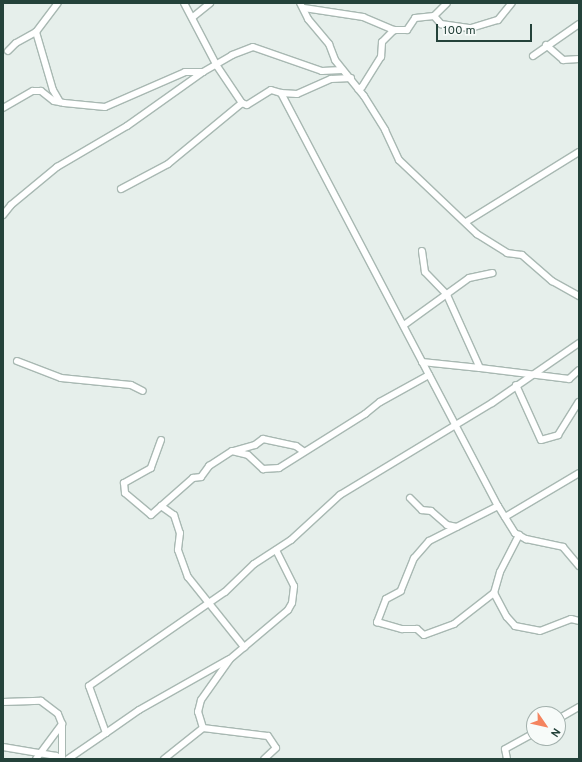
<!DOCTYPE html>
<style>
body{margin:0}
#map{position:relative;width:582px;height:762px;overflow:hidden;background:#e6efeb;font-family:Overpass,sans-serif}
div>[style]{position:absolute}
.roads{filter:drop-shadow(1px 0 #a8b8b2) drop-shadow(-1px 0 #a8b8b2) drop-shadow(0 1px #a8b8b2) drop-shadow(0 -1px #a8b8b2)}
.street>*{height:6px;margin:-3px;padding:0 3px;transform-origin:3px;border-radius:3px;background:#fff}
span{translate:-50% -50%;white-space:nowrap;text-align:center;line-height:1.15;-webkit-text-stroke:3px #f7fbf9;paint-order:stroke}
.frame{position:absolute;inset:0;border:4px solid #24423a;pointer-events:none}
.north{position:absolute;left:526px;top:706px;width:40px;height:40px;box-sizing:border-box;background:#f7fbf9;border:1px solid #a3b1ad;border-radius:50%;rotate:124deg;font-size:11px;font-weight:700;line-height:16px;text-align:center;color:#24423a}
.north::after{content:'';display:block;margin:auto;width:14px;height:18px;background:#f4845f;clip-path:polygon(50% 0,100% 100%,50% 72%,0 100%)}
.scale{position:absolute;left:436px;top:24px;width:96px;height:18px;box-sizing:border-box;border:2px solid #24423a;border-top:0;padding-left:5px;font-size:12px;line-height:14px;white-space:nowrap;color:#24423a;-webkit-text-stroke:3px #f7fbf9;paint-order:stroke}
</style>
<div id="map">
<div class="roads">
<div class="street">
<div style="left:184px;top:3px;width:71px;rotate:62.4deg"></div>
<div style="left:217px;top:66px;width:45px;rotate:56deg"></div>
<div style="left:242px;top:103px;width:5px;rotate:22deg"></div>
<div style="left:247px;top:105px;width:28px;rotate:-32deg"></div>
<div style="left:271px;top:90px;width:10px;rotate:17deg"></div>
<div style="left:281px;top:93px;width:467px;rotate:62.3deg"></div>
<div style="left:498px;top:506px;width:32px;rotate:58deg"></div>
<div style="left:515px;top:533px;width:13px;rotate:29deg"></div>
<div style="left:526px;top:539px;width:38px;rotate:12deg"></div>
<div style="left:563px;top:547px;width:25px;rotate:50deg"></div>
<div style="left:300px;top:3px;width:18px;rotate:63deg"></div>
<div style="left:308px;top:19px;width:33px;rotate:50deg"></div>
<div style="left:329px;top:44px;width:17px;rotate:69deg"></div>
<div style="left:335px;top:60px;width:46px;rotate:51.1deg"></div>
<div style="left:364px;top:96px;width:40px;rotate:58deg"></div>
<div style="left:385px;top:130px;width:33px;rotate:65deg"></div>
<div style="left:399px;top:160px;width:108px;rotate:43.5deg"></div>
<div style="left:477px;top:234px;width:36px;rotate:32deg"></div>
<div style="left:507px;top:253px;width:15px;rotate:8deg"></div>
<div style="left:522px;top:255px;width:40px;rotate:41deg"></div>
<div style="left:552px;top:281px;width:31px;rotate:29deg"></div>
<div style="left:304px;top:8px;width:60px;rotate:8.7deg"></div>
<div style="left:363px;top:17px;width:34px;rotate:23deg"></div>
<div style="left:434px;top:16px;width:11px;rotate:49deg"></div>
<div style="left:441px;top:24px;width:30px;rotate:8deg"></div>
<div style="left:471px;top:28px;width:28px;rotate:-17deg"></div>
<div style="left:498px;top:20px;width:22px;rotate:-51deg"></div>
<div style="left:193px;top:17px;width:22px;rotate:-39deg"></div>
<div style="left:36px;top:32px;width:60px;rotate:73.7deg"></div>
<div style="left:53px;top:90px;width:14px;rotate:60deg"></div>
<div style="left:546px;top:45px;width:23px;rotate:41deg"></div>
<div style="left:563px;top:60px;width:16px;rotate:-4deg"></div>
<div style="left:8px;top:51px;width:11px;rotate:-45deg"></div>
<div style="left:16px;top:43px;width:23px;rotate:-29deg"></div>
<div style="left:36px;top:32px;width:36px;rotate:-53deg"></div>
<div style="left:533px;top:56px;width:56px;rotate:-34.8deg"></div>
<div style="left:358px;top:89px;width:4px;rotate:-27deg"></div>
<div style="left:362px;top:87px;width:36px;rotate:-58deg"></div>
<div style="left:381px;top:57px;width:15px;rotate:-86deg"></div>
<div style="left:382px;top:42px;width:17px;rotate:-45deg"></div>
<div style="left:394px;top:30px;width:13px"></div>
<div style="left:407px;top:30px;width:14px;rotate:-56deg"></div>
<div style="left:415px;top:18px;width:19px;rotate:-6deg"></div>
<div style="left:434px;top:16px;width:18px;rotate:-45deg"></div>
<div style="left:281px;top:93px;width:16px;rotate:4deg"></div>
<div style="left:297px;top:94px;width:37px;rotate:-24deg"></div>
<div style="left:331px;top:79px;width:20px;rotate:-3deg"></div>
<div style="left:3px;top:108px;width:34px;rotate:-30deg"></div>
<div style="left:33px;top:91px;width:8px"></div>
<div style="left:41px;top:91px;width:16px;rotate:38deg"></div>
<div style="left:54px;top:101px;width:10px;rotate:11deg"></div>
<div style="left:64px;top:103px;width:41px;rotate:5.6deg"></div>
<div style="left:105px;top:107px;width:87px;rotate:-23.6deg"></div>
<div style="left:185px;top:72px;width:18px"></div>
<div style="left:121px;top:189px;width:53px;rotate:-28deg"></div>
<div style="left:168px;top:164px;width:96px;rotate:-39.5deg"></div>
<div style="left:3px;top:215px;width:13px;rotate:-51deg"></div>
<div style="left:11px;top:205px;width:60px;rotate:-39.6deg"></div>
<div style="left:57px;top:167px;width:81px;rotate:-30.4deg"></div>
<div style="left:127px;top:126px;width:93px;rotate:-35.4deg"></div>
<div style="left:203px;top:72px;width:34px;rotate:-30deg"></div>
<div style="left:232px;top:55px;width:22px;rotate:-21deg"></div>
<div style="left:253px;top:47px;width:73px;rotate:19.2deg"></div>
<div style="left:322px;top:71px;width:20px;rotate:-3deg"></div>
<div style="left:466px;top:222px;width:133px;rotate:-31.8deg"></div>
<div style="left:422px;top:251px;width:21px;rotate:82deg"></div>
<div style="left:425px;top:272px;width:32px;rotate:46deg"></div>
<div style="left:447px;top:295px;width:80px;rotate:65.7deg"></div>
<div style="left:480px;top:368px;width:90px;rotate:7deg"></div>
<div style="left:569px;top:379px;width:13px;rotate:-42deg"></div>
<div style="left:404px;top:325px;width:80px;rotate:-35.9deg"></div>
<div style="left:469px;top:278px;width:24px;rotate:-12deg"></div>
<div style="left:17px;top:361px;width:47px;rotate:21.1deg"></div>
<div style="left:61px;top:378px;width:70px;rotate:5.7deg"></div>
<div style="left:131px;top:385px;width:13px;rotate:27deg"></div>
<div style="left:422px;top:362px;width:58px;rotate:5.9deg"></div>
<div style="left:516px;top:385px;width:60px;rotate:65.6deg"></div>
<div style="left:541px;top:440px;width:18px;rotate:-16deg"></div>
<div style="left:558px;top:435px;width:39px;rotate:-58deg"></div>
<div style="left:161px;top:440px;width:30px;rotate:110deg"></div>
<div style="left:151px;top:468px;width:31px;rotate:151deg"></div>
<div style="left:124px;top:483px;width:10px;rotate:84deg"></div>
<div style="left:125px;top:493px;width:34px;rotate:40deg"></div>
<div style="left:151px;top:515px;width:56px;rotate:-41.4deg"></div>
<div style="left:193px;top:478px;width:8px;rotate:-7deg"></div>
<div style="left:201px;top:477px;width:14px;rotate:-54deg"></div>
<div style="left:209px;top:466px;width:27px;rotate:-33deg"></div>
<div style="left:232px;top:451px;width:16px;rotate:14deg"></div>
<div style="left:248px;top:455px;width:21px;rotate:43deg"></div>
<div style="left:263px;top:469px;width:16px;rotate:-4deg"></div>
<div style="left:279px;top:468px;width:102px;rotate:-32.1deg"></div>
<div style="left:365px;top:414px;width:19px;rotate:-39deg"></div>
<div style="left:380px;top:402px;width:56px;rotate:-28.9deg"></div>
<div style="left:234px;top:451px;width:22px;rotate:-16deg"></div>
<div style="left:255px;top:445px;width:10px;rotate:-37deg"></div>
<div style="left:263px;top:439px;width:34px;rotate:12deg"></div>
<div style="left:296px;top:446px;width:9px;rotate:36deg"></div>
<div style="left:410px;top:498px;width:17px;rotate:45deg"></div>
<div style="left:422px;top:510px;width:9px;rotate:6deg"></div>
<div style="left:431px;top:511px;width:21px;rotate:41deg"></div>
<div style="left:447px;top:525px;width:10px;rotate:11deg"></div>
<div style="left:161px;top:506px;width:16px;rotate:35deg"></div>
<div style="left:174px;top:515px;width:19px;rotate:72deg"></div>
<div style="left:180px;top:533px;width:17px;rotate:97deg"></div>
<div style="left:178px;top:550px;width:29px;rotate:70deg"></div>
<div style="left:188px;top:577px;width:90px;rotate:51.3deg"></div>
<div style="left:498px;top:506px;width:77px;rotate:153.1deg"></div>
<div style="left:429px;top:541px;width:23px;rotate:131deg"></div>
<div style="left:414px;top:558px;width:35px;rotate:112deg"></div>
<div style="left:401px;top:591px;width:17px;rotate:152deg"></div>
<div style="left:386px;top:599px;width:25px;rotate:111deg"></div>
<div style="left:377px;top:622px;width:26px;rotate:16deg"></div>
<div style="left:402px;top:629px;width:15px"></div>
<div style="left:417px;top:629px;width:9px;rotate:41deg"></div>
<div style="left:424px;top:635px;width:32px;rotate:-20deg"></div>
<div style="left:454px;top:624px;width:51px;rotate:-37.8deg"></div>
<div style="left:494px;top:593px;width:22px;rotate:-74deg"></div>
<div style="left:500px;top:572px;width:42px;rotate:-62.8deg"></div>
<div style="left:505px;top:517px;width:86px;rotate:-30.7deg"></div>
<div style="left:494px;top:593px;width:27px;rotate:62deg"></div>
<div style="left:507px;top:617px;width:12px;rotate:48deg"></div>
<div style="left:515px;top:626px;width:25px;rotate:11deg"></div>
<div style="left:540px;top:631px;width:33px;rotate:-21deg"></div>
<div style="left:571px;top:619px;width:8px;rotate:14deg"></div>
<div style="left:3px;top:702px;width:38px;rotate:-2deg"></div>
<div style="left:41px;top:701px;width:21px;rotate:37deg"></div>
<div style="left:58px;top:714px;width:11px;rotate:68deg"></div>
<div style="left:62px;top:724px;width:35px;rotate:90deg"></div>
<div style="left:558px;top:719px;width:24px;rotate:-30deg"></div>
<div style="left:203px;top:728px;width:17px;rotate:-107deg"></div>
<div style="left:198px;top:712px;width:12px;rotate:-76deg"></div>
<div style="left:201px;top:700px;width:50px;rotate:-54.7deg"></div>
<div style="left:230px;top:659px;width:76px;rotate:-40.2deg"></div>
<div style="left:288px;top:610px;width:8px;rotate:-60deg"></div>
<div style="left:292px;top:603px;width:17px;rotate:-83deg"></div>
<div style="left:294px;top:586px;width:40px;rotate:-116.6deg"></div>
<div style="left:106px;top:733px;width:40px;rotate:-34.9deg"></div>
<div style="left:139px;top:710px;width:103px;rotate:-29.5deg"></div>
<div style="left:3px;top:747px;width:54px;rotate:9.6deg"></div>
<div style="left:56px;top:756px;width:4px;rotate:45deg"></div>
<div style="left:36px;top:759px;width:44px;rotate:-53.4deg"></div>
<div style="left:68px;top:759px;width:46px;rotate:-34.4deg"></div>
<div style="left:106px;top:733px;width:50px;rotate:-109.9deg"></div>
<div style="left:89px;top:686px;width:165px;rotate:-34.7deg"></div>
<div style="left:225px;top:592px;width:40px;rotate:-44deg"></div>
<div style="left:254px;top:564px;width:44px;rotate:-33deg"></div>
<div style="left:291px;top:540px;width:67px;rotate:-42.6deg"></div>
<div style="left:340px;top:495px;width:178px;rotate:-31.2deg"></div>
<div style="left:492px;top:403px;width:106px;rotate:-34.6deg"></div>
<div style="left:164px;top:759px;width:50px;rotate:-38.5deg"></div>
<div style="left:203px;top:728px;width:65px;rotate:7deg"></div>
<div style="left:268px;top:736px;width:14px;rotate:56deg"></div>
<div style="left:276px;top:748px;width:16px;rotate:137deg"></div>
<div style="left:507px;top:759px;width:10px;rotate:-101deg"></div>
<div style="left:505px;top:749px;width:33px;rotate:-29deg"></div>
</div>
</div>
<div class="frame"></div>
<div class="north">N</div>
<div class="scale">100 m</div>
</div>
